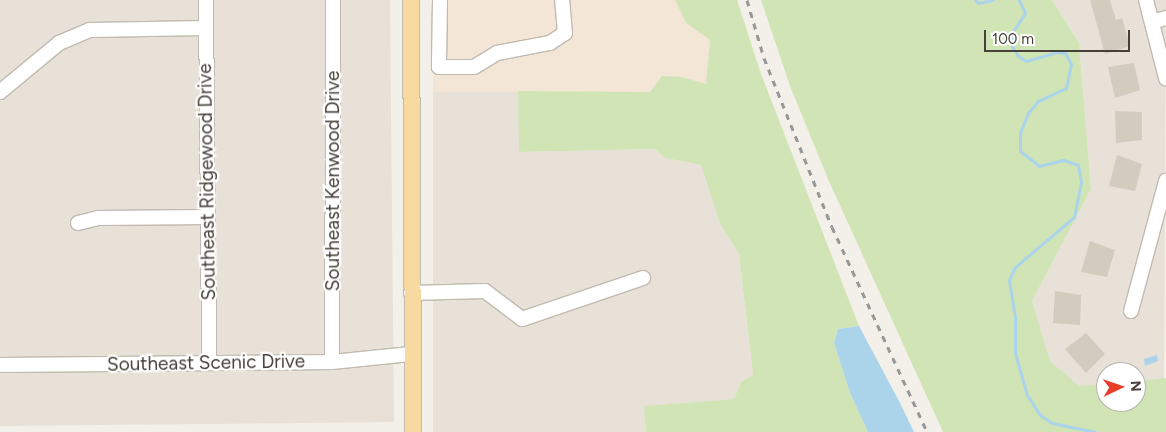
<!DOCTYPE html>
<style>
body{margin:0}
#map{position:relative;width:1166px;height:432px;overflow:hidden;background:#f3f0e9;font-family:Figtree,sans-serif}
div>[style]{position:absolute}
.residential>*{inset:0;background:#e7e1d8}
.commercial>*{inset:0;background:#f3e6d6}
.green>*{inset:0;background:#d1e4b5}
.water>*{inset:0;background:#abd4eb}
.stream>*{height:3px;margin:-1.5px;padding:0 1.5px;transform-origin:1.5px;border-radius:1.5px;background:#abd4eb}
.building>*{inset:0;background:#d4cbbf}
.roads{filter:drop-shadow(1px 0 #c1baaf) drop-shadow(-1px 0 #c1baaf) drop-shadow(0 1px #c1baaf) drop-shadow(0 -1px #c1baaf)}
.minor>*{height:14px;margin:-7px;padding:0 7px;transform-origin:7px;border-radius:7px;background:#fff}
.major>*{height:16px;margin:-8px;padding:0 8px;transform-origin:8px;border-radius:8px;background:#f6da9f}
.rail>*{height:3px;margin-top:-1.5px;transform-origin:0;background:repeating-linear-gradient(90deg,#979797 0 6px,transparent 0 12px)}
span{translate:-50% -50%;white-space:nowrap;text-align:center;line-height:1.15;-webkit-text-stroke:4.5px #fff;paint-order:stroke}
.street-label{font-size:19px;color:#474038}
.north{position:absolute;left:1096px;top:362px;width:50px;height:50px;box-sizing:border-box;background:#fff;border:1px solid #b5b3af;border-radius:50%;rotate:87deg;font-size:14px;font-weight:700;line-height:20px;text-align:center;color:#474038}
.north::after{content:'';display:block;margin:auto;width:18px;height:22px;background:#e93e2a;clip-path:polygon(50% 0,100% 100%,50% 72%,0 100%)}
.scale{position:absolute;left:984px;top:30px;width:146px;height:22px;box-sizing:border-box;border:2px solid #474038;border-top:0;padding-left:6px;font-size:15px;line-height:18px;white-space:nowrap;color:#474038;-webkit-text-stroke:4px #fff;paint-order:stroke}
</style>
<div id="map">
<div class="residential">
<div style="clip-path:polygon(0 0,390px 0,394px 422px,0 426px)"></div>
<div style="clip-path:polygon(1052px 0,1166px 0,1164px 379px,1136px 381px,1136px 372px,1106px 372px,1106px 384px,1079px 387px,1050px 361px,1032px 301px,1091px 189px,1079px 43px)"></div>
<div style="clip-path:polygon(518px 91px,520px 152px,655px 149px,665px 158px,701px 165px,720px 224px,739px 254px,753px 375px,741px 382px,734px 399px,645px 406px,646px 432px,433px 432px,433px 92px)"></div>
</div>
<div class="commercial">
<div style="clip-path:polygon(434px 0,675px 0,686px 23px,710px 40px,707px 85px,682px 77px,650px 92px,433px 92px)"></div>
</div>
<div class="green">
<div style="clip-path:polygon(675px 0,737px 0,761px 74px,859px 326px,838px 329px,834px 343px,850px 393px,868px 432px,646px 432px,644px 406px,734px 399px,741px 382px,753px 375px,739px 254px,720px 224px,701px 165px,665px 158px,655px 149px,519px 152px,518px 91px,650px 92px,662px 76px,682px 77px,706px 84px,710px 40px,686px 23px)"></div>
<div style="clip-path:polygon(761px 0,1052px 0,1079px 43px,1091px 189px,1032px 301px,1050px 361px,1079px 386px,1106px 384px,1106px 402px,1136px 402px,1136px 381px,1166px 378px,1166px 432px,943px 432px,828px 179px,790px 86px)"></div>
</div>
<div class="water">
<div style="clip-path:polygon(859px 326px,900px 403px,914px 432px,868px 432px,850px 393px,834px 343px,838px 329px)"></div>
<div style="clip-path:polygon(1157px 355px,1158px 361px,1145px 366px,1144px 359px)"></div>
</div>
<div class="stream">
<div style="left:975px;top:0;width:4px;rotate:45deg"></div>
<div style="left:978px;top:3px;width:15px;rotate:-11deg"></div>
<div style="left:1019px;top:0;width:14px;rotate:65deg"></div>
<div style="left:1025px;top:13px;width:24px;rotate:123deg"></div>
<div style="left:1012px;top:33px;width:13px;rotate:90deg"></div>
<div style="left:1012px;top:46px;width:12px;rotate:59deg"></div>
<div style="left:1018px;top:56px;width:9px;rotate:32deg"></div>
<div style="left:1026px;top:61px;width:32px;rotate:-16deg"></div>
<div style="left:1057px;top:52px;width:8px;rotate:7deg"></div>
<div style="left:1065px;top:53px;width:13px;rotate:61deg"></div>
<div style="left:1071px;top:64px;width:25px;rotate:102deg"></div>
<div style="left:1066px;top:88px;width:31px;rotate:155deg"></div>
<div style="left:1038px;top:101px;width:16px;rotate:130deg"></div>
<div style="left:1028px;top:113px;width:22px;rotate:112deg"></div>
<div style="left:1020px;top:133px;width:18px;rotate:90deg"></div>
<div style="left:1020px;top:151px;width:24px;rotate:38deg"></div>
<div style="left:1039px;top:166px;width:25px;rotate:-14deg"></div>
<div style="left:1063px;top:160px;width:16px;rotate:18deg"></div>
<div style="left:1078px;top:165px;width:17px;rotate:80deg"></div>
<div style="left:1081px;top:182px;width:36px;rotate:101deg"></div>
<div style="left:1074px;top:217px;width:77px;rotate:139.7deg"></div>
<div style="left:1015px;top:267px;width:14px;rotate:115deg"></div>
<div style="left:1009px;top:280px;width:36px;rotate:81deg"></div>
<div style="left:1015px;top:316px;width:37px;rotate:90deg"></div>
<div style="left:1015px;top:353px;width:44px;rotate:74.1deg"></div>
<div style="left:1027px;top:395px;width:24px;rotate:57deg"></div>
<div style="left:1040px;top:415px;width:14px;rotate:34deg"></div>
<div style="left:1052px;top:423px;width:44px;rotate:11.8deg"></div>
</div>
<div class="building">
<div style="clip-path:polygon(1090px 0,1110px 0,1116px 20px,1122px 18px,1130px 46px,1105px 54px)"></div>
<div style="clip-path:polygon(1134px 63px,1140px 90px,1115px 98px,1108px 67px)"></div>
<div style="clip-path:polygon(1115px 111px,1142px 112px,1142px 140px,1116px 143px)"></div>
<div style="clip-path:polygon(1117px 155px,1142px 164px,1135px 191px,1109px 186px)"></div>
<div style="clip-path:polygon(1090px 241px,1115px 250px,1107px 277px,1081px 272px)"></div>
<div style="clip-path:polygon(1055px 291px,1081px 295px,1080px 325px,1053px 323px)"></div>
<div style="clip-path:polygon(1086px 333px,1105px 354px,1086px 373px,1065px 349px)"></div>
</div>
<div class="roads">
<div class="minor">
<div style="left:206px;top:0;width:363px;rotate:89.5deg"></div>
<div style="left:440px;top:0;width:67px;rotate:90.9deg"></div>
<div style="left:439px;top:67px;width:35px"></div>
<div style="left:474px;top:67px;width:27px;rotate:-31deg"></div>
<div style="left:497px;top:53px;width:54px;rotate:-10.7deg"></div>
<div style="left:550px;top:43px;width:18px;rotate:-34deg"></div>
<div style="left:565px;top:33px;width:33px;rotate:-95deg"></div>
<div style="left:1146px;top:0;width:81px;rotate:75.6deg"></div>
<div style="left:1152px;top:22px;width:15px;rotate:-16deg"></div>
<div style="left:0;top:92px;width:77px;rotate:-39.7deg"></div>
<div style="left:59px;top:43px;width:34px;rotate:-23deg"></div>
<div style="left:90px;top:30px;width:116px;rotate:-1deg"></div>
<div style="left:78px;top:223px;width:21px;rotate:-14deg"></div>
<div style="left:98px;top:218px;width:110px;rotate:-0.5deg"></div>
<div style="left:411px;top:293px;width:74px;rotate:-1.5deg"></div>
<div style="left:485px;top:291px;width:46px;rotate:37.1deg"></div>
<div style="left:522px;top:319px;width:128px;rotate:-18.7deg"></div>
<div style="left:1131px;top:311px;width:135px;rotate:-74.9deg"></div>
<div style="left:332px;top:362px;width:362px;rotate:-89.8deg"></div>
<div style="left:0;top:365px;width:332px;rotate:-0.5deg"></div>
<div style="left:332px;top:362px;width:79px;rotate:-5.8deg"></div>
</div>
<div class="major">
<div style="left:411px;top:0;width:432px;rotate:89.7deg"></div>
</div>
</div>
<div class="rail">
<div style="left:747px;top:0;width:60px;rotate:73.7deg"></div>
<div style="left:764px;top:58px;width:182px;rotate:68.1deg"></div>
<div style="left:832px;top:227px;width:226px;rotate:65.1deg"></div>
</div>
<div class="street-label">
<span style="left:333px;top:181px;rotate:-90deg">Southeast Kenwood Drive</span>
<span style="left:207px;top:182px;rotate:-91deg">Southeast Ridgewood Drive</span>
<span style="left:206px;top:363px;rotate:-1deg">Southeast Scenic Drive</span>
</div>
<div class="north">N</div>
<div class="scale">100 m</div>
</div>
